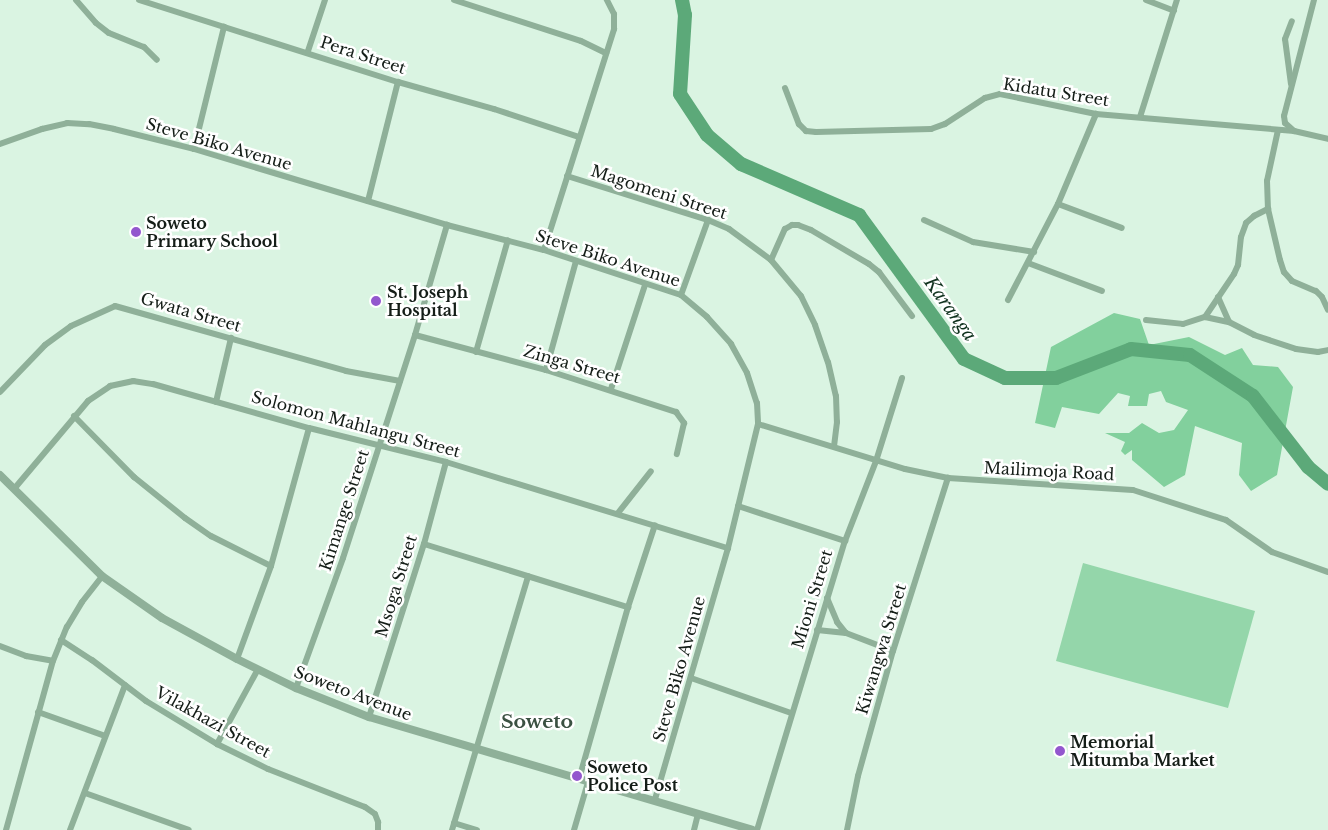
<!DOCTYPE html>
<style>
body{margin:0}
#map{position:relative;width:1328px;height:830px;overflow:hidden;background:#daf4e2;font-family:"Libre Baskerville",serif}
div>[style]{position:absolute}
.green>*{inset:0;background:#94d6aa}
.forest>*{inset:0;background:#82d09d}
.river>*{height:14px;margin:-7px;padding:0 7px;transform-origin:7px;border-radius:7px;background:#5ca979}
.minor>*{height:6px;margin:-3px;padding:0 3px;transform-origin:3px;border-radius:3px;background:#8fb099}
.tertiary>*{height:8px;margin:-4px;padding:0 4px;transform-origin:4px;border-radius:4px;background:#8fb099}
.dots>*{width:14px;height:14px;translate:-50% -50%;box-sizing:border-box;border:2px solid #fff;border-radius:50%}
span{translate:-50% -50%;white-space:nowrap;text-align:center;line-height:1.15;-webkit-text-stroke:5px #fff;paint-order:stroke}
.street-label{font-size:16px;color:#141d17}
.poi-label{font-size:16px;color:#141d17;font-weight:700}
.left{translate:0 -50%;text-align:left}
.water-label{font-size:18px;color:#11331f;font-style:italic}
.quarter-label{font-size:19px;color:#3b5142;font-weight:700}
</style>
<div id="map">
<div class="green">
<div style="clip-path:polygon(1083px 563px,1255px 611px,1228px 708px,1056px 661px)"></div>
</div>
<div class="forest">
<div style="clip-path:polygon(1114px 313px,1140px 319px,1149px 345px,1189px 337px,1225px 355px,1242px 348px,1253px 365px,1278px 367px,1293px 387px,1277px 475px,1251px 491px,1239px 475px,1242px 443px,1195px 426px,1185px 475px,1164px 487px,1132px 460px,1132px 450px,1125px 455px,1121px 451px,1125px 442px,1105px 433px,1129px 433px,1142px 423px,1159px 433px,1174px 430px,1188px 410px,1166px 402px,1161px 391px,1149px 394px,1147px 406px,1128px 406px,1130px 396px,1118px 393px,1099px 414px,1062px 407px,1055px 428px,1035px 423px,1051px 347px)"></div>
</div>
<div class="river">
<div style="left:682px;top:0;width:15px;rotate:79deg"></div>
<div style="left:685px;top:15px;width:79px;rotate:93.6deg"></div>
<div style="left:680px;top:94px;width:49px;rotate:56.6deg"></div>
<div style="left:707px;top:135px;width:45px;rotate:40.5deg"></div>
<div style="left:741px;top:164px;width:129px;rotate:23.4deg"></div>
<div style="left:859px;top:215px;width:178px;rotate:53.9deg"></div>
<div style="left:964px;top:359px;width:45px;rotate:24.9deg"></div>
<div style="left:1005px;top:378px;width:51px"></div>
<div style="left:1056px;top:378px;width:80px;rotate:-21.1deg"></div>
<div style="left:1131px;top:349px;width:59px;rotate:5.8deg"></div>
<div style="left:1190px;top:355px;width:75px;rotate:33.1deg"></div>
<div style="left:1253px;top:396px;width:90px;rotate:52.2deg"></div>
<div style="left:1308px;top:467px;width:26px;rotate:40deg"></div>
</div>
<div class="minor">
<div style="left:76px;top:0;width:30px;rotate:49deg"></div>
<div style="left:96px;top:23px;width:16px;rotate:38deg"></div>
<div style="left:109px;top:33px;width:38px;rotate:22deg"></div>
<div style="left:144px;top:47px;width:18px;rotate:45deg"></div>
<div style="left:139px;top:0;width:272px;rotate:17.6deg"></div>
<div style="left:398px;top:82px;width:100px;rotate:15.7deg"></div>
<div style="left:494px;top:109px;width:89px;rotate:18.2deg"></div>
<div style="left:454px;top:0;width:133px;rotate:17.9deg"></div>
<div style="left:581px;top:41px;width:28px;rotate:26deg"></div>
<div style="left:1146px;top:0;width:30px;rotate:21deg"></div>
<div style="left:308px;top:51px;width:54px;rotate:-71.6deg"></div>
<div style="left:1291px;top:84px;width:45px;rotate:-97.6deg"></div>
<div style="left:1285px;top:39px;width:19px;rotate:-69deg"></div>
<div style="left:785px;top:88px;width:39px;rotate:69deg"></div>
<div style="left:799px;top:124px;width:10px;rotate:45deg"></div>
<div style="left:806px;top:131px;width:10px;rotate:6deg"></div>
<div style="left:816px;top:132px;width:115px;rotate:-1.5deg"></div>
<div style="left:931px;top:129px;width:15px;rotate:-20deg"></div>
<div style="left:945px;top:124px;width:48px;rotate:-33deg"></div>
<div style="left:985px;top:98px;width:16px;rotate:-15deg"></div>
<div style="left:1000px;top:94px;width:98px;rotate:11.8deg"></div>
<div style="left:1096px;top:114px;width:199px;rotate:4.9deg"></div>
<div style="left:1294px;top:131px;width:35px;rotate:13deg"></div>
<div style="left:1140px;top:117px;width:123px;rotate:-72.5deg"></div>
<div style="left:1278px;top:130px;width:52px;rotate:102.2deg"></div>
<div style="left:1267px;top:181px;width:28px;rotate:88deg"></div>
<div style="left:1268px;top:209px;width:52px;rotate:76.8deg"></div>
<div style="left:1280px;top:260px;width:13px;rotate:72deg"></div>
<div style="left:1284px;top:272px;width:12px;rotate:48deg"></div>
<div style="left:1292px;top:281px;width:26px;rotate:23deg"></div>
<div style="left:1316px;top:291px;width:8px;rotate:45deg"></div>
<div style="left:1322px;top:297px;width:14px;rotate:65deg"></div>
<div style="left:1294px;top:131px;width:12px;rotate:-138deg"></div>
<div style="left:1285px;top:123px;width:7px;rotate:-98deg"></div>
<div style="left:1284px;top:116px;width:120px;rotate:-75.5deg"></div>
<div style="left:0;top:144px;width:45px;rotate:-19.7deg"></div>
<div style="left:42px;top:129px;width:26px;rotate:-13deg"></div>
<div style="left:67px;top:123px;width:22px;rotate:3deg"></div>
<div style="left:89px;top:124px;width:25px;rotate:11deg"></div>
<div style="left:114px;top:129px;width:82px;rotate:14deg"></div>
<div style="left:194px;top:149px;width:264px;rotate:16.7deg"></div>
<div style="left:447px;top:225px;width:100px;rotate:14.5deg"></div>
<div style="left:544px;top:250px;width:144px;rotate:18.2deg"></div>
<div style="left:681px;top:295px;width:34px;rotate:40deg"></div>
<div style="left:707px;top:317px;width:36px;rotate:48deg"></div>
<div style="left:731px;top:344px;width:33px;rotate:61deg"></div>
<div style="left:747px;top:373px;width:32px;rotate:72deg"></div>
<div style="left:757px;top:403px;width:21px;rotate:87deg"></div>
<div style="left:758px;top:424px;width:128px;rotate:103.6deg"></div>
<div style="left:728px;top:548px;width:262px;rotate:106.2deg"></div>
<div style="left:194px;top:149px;width:126px;rotate:-76.2deg"></div>
<div style="left:567px;top:176px;width:148px;rotate:17.3deg"></div>
<div style="left:708px;top:220px;width:23px;rotate:23deg"></div>
<div style="left:729px;top:229px;width:52px;rotate:36.4deg"></div>
<div style="left:771px;top:260px;width:47px;rotate:50.2deg"></div>
<div style="left:801px;top:296px;width:32px;rotate:64deg"></div>
<div style="left:815px;top:325px;width:39px;rotate:71deg"></div>
<div style="left:828px;top:362px;width:35px;rotate:77deg"></div>
<div style="left:836px;top:396px;width:26px;rotate:88deg"></div>
<div style="left:837px;top:422px;width:24px;rotate:97deg"></div>
<div style="left:368px;top:201px;width:123px;rotate:-75.9deg"></div>
<div style="left:1058px;top:204px;width:68px;rotate:20.6deg"></div>
<div style="left:924px;top:220px;width:54px;rotate:24.2deg"></div>
<div style="left:973px;top:242px;width:62px;rotate:9.3deg"></div>
<div style="left:544px;top:250px;width:232px;rotate:-72.4deg"></div>
<div style="left:614px;top:29px;width:15px;rotate:-90deg"></div>
<div style="left:614px;top:14px;width:16px;rotate:-117deg"></div>
<div style="left:771px;top:260px;width:34px;rotate:-66deg"></div>
<div style="left:785px;top:229px;width:8px;rotate:-30deg"></div>
<div style="left:792px;top:225px;width:6px"></div>
<div style="left:798px;top:225px;width:14px;rotate:21deg"></div>
<div style="left:811px;top:230px;width:67px;rotate:30.4deg"></div>
<div style="left:869px;top:264px;width:13px;rotate:39deg"></div>
<div style="left:879px;top:272px;width:55px;rotate:53.1deg"></div>
<div style="left:1028px;top:263px;width:79px;rotate:20.7deg"></div>
<div style="left:681px;top:295px;width:80px;rotate:-70.2deg"></div>
<div style="left:1218px;top:297px;width:27px;rotate:66deg"></div>
<div style="left:1008px;top:300px;width:108px;rotate:-62.5deg"></div>
<div style="left:1058px;top:204px;width:98px;rotate:-67.1deg"></div>
<div style="left:1205px;top:317px;width:52px;rotate:-56deg"></div>
<div style="left:1234px;top:274px;width:10px;rotate:-66deg"></div>
<div style="left:1238px;top:265px;width:28px;rotate:-84deg"></div>
<div style="left:1241px;top:237px;width:15px;rotate:-70deg"></div>
<div style="left:1246px;top:223px;width:11px;rotate:-41deg"></div>
<div style="left:1254px;top:216px;width:16px;rotate:-27deg"></div>
<div style="left:1146px;top:320px;width:37px;rotate:6deg"></div>
<div style="left:1183px;top:324px;width:23px;rotate:-18deg"></div>
<div style="left:1205px;top:317px;width:25px;rotate:12deg"></div>
<div style="left:1229px;top:322px;width:28px;rotate:27deg"></div>
<div style="left:1254px;top:335px;width:44px;rotate:18.4deg"></div>
<div style="left:1296px;top:349px;width:22px;rotate:8deg"></div>
<div style="left:1318px;top:352px;width:10px;rotate:-11deg"></div>
<div style="left:415px;top:335px;width:136px;rotate:15deg"></div>
<div style="left:546px;top:370px;width:137px;rotate:17.9deg"></div>
<div style="left:676px;top:412px;width:14px;rotate:54deg"></div>
<div style="left:684px;top:423px;width:32px;rotate:103deg"></div>
<div style="left:476px;top:352px;width:116px;rotate:-74.1deg"></div>
<div style="left:546px;top:370px;width:113px;rotate:-74.6deg"></div>
<div style="left:611px;top:389px;width:109px;rotate:-71.9deg"></div>
<div style="left:0;top:392px;width:65px;rotate:-46.2deg"></div>
<div style="left:45px;top:345px;width:32px;rotate:-36deg"></div>
<div style="left:71px;top:326px;width:48px;rotate:-24.4deg"></div>
<div style="left:115px;top:306px;width:240px;rotate:15.7deg"></div>
<div style="left:346px;top:371px;width:55px;rotate:10.5deg"></div>
<div style="left:216px;top:402px;width:66px;rotate:-76.8deg"></div>
<div style="left:74px;top:416px;width:86px;rotate:45.5deg"></div>
<div style="left:134px;top:477px;width:65px;rotate:38.8deg"></div>
<div style="left:185px;top:518px;width:32px;rotate:35deg"></div>
<div style="left:211px;top:536px;width:67px;rotate:26.6deg"></div>
<div style="left:758px;top:424px;width:154px;rotate:17deg"></div>
<div style="left:905px;top:469px;width:44px;rotate:11.8deg"></div>
<div style="left:948px;top:478px;width:185px;rotate:3.7deg"></div>
<div style="left:1133px;top:490px;width:98px;rotate:17.9deg"></div>
<div style="left:1226px;top:520px;width:56px;rotate:34.8deg"></div>
<div style="left:1272px;top:552px;width:59px;rotate:19.7deg"></div>
<div style="left:14px;top:489px;width:115px;rotate:-49.9deg"></div>
<div style="left:88px;top:401px;width:27px;rotate:-34deg"></div>
<div style="left:110px;top:386px;width:24px;rotate:-12deg"></div>
<div style="left:133px;top:381px;width:20px;rotate:9deg"></div>
<div style="left:153px;top:384px;width:162px;rotate:15.8deg"></div>
<div style="left:309px;top:428px;width:141px;rotate:13.9deg"></div>
<div style="left:446px;top:462px;width:295px;rotate:17deg"></div>
<div style="left:738px;top:506px;width:113px;rotate:18.1deg"></div>
<div style="left:618px;top:513px;width:53px;rotate:-51.8deg"></div>
<div style="left:424px;top:544px;width:214px;rotate:17.2deg"></div>
<div style="left:827px;top:598px;width:26px;rotate:67deg"></div>
<div style="left:837px;top:622px;width:14px;rotate:51deg"></div>
<div style="left:817px;top:630px;width:29px;rotate:6deg"></div>
<div style="left:846px;top:633px;width:50px;rotate:21deg"></div>
<div style="left:61px;top:640px;width:37px;rotate:33deg"></div>
<div style="left:92px;top:660px;width:68px;rotate:37.2deg"></div>
<div style="left:146px;top:701px;width:83px;rotate:31.2deg"></div>
<div style="left:217px;top:744px;width:57px;rotate:26.1deg"></div>
<div style="left:268px;top:769px;width:104px;rotate:21.4deg"></div>
<div style="left:365px;top:807px;width:12px;rotate:35deg"></div>
<div style="left:375px;top:814px;width:9px;rotate:69deg"></div>
<div style="left:378px;top:822px;width:8px;rotate:90deg"></div>
<div style="left:0;top:646px;width:28px;rotate:21deg"></div>
<div style="left:26px;top:656px;width:27px;rotate:10deg"></div>
<div style="left:237px;top:659px;width:99px;rotate:-69.9deg"></div>
<div style="left:271px;top:566px;width:143px;rotate:-74.6deg"></div>
<div style="left:691px;top:678px;width:106px;rotate:19.3deg"></div>
<div style="left:296px;top:688px;width:138px;rotate:-70.1deg"></div>
<div style="left:343px;top:558px;width:234px;rotate:-72.1deg"></div>
<div style="left:415px;top:335px;width:115px;rotate:-73.8deg"></div>
<div style="left:38px;top:712px;width:71px;rotate:19.7deg"></div>
<div style="left:369px;top:717px;width:182px;rotate:-72.4deg"></div>
<div style="left:424px;top:544px;width:85px;rotate:-75deg"></div>
<div style="left:217px;top:744px;width:85px;rotate:-61.3deg"></div>
<div style="left:579px;top:779px;width:179px;rotate:-74.1deg"></div>
<div style="left:628px;top:607px;width:86px;rotate:-71.8deg"></div>
<div style="left:85px;top:793px;width:110px;rotate:19.6deg"></div>
<div style="left:454px;top:823px;width:24px;rotate:17deg"></div>
<div style="left:6px;top:830px;width:175px;rotate:-74.5deg"></div>
<div style="left:53px;top:661px;width:37px;rotate:-68deg"></div>
<div style="left:67px;top:627px;width:29px;rotate:-59deg"></div>
<div style="left:82px;top:602px;width:33px;rotate:-52deg"></div>
<div style="left:70px;top:830px;width:155px;rotate:-69.2deg"></div>
<div style="left:452px;top:830px;width:265px;rotate:-73.3deg"></div>
<div style="left:574px;top:830px;width:50px;rotate:-73.7deg"></div>
<div style="left:694px;top:830px;width:16px;rotate:-76deg"></div>
<div style="left:757px;top:830px;width:302px;rotate:-73.1deg"></div>
<div style="left:845px;top:541px;width:86px;rotate:-68.8deg"></div>
<div style="left:876px;top:461px;width:87px;rotate:-72.6deg"></div>
<div style="left:847px;top:830px;width:55px;rotate:-78.5deg"></div>
<div style="left:858px;top:776px;width:130px;rotate:-74.4deg"></div>
<div style="left:893px;top:651px;width:182px;rotate:-72.4deg"></div>
</div>
<div class="tertiary">
<div style="left:0;top:475px;width:144px;rotate:44.7deg"></div>
<div style="left:102px;top:576px;width:73px;rotate:35deg"></div>
<div style="left:162px;top:618px;width:85px;rotate:28.7deg"></div>
<div style="left:237px;top:659px;width:66px;rotate:26.2deg"></div>
<div style="left:296px;top:688px;width:79px;rotate:21.7deg"></div>
<div style="left:369px;top:717px;width:399px;rotate:16.4deg"></div>
</div>
<div class="dots">
<div style="left:136px;top:232px;background:#9357ce"></div>
<div style="left:376px;top:301px;background:#9357ce"></div>
<div style="left:1060px;top:751px;background:#9357ce"></div>
<div style="left:577px;top:776px;background:#9357ce"></div>
</div>
<div class="street-label">
<span style="left:363px;top:55px;rotate:18deg">Pera Street</span>
<span style="left:1056px;top:92px;rotate:9deg">Kidatu Street</span>
<span style="left:219px;top:144px;rotate:16deg">Steve Biko Avenue</span>
<span style="left:659px;top:192px;rotate:18deg">Magomeni Street</span>
<span style="left:608px;top:258px;rotate:18deg">Steve Biko Avenue</span>
<span style="left:191px;top:312px;rotate:16deg">Gwata Street</span>
<span style="left:572px;top:364px;rotate:16deg">Zinga Street</span>
<span style="left:356px;top:424px;rotate:15deg">Solomon Mahlangu Street</span>
<span style="left:1049px;top:471px;rotate:3deg">Mailimoja Road</span>
<span style="left:344px;top:510px;rotate:-72deg">Kimange Street</span>
<span style="left:396px;top:586px;rotate:-73deg">Msoga Street</span>
<span style="left:812px;top:599px;rotate:-73deg">Mioni Street</span>
<span style="left:881px;top:649px;rotate:-73deg">Kiwangwa Street</span>
<span style="left:679px;top:669px;rotate:-74deg">Steve Biko Avenue</span>
<span style="left:353px;top:693px;rotate:21deg">Soweto Avenue</span>
<span style="left:213px;top:722px;rotate:29deg">Vilakhazi Street</span>
</div>
<div class="poi-label">
<span class="left" style="left:146px;top:232px">Soweto<br>Primary School</span>
<span class="left" style="left:387px;top:301px">St. Joseph<br>Hospital</span>
<span class="left" style="left:1070px;top:751px">Memorial<br>Mitumba Market</span>
<span class="left" style="left:587px;top:776px">Soweto<br>Police Post</span>
</div>
<div class="water-label">
<span style="left:950px;top:309px;rotate:54deg">Karanga</span>
</div>
<div class="quarter-label">
<span style="left:537px;top:722px">Soweto</span>
</div>
</div>
